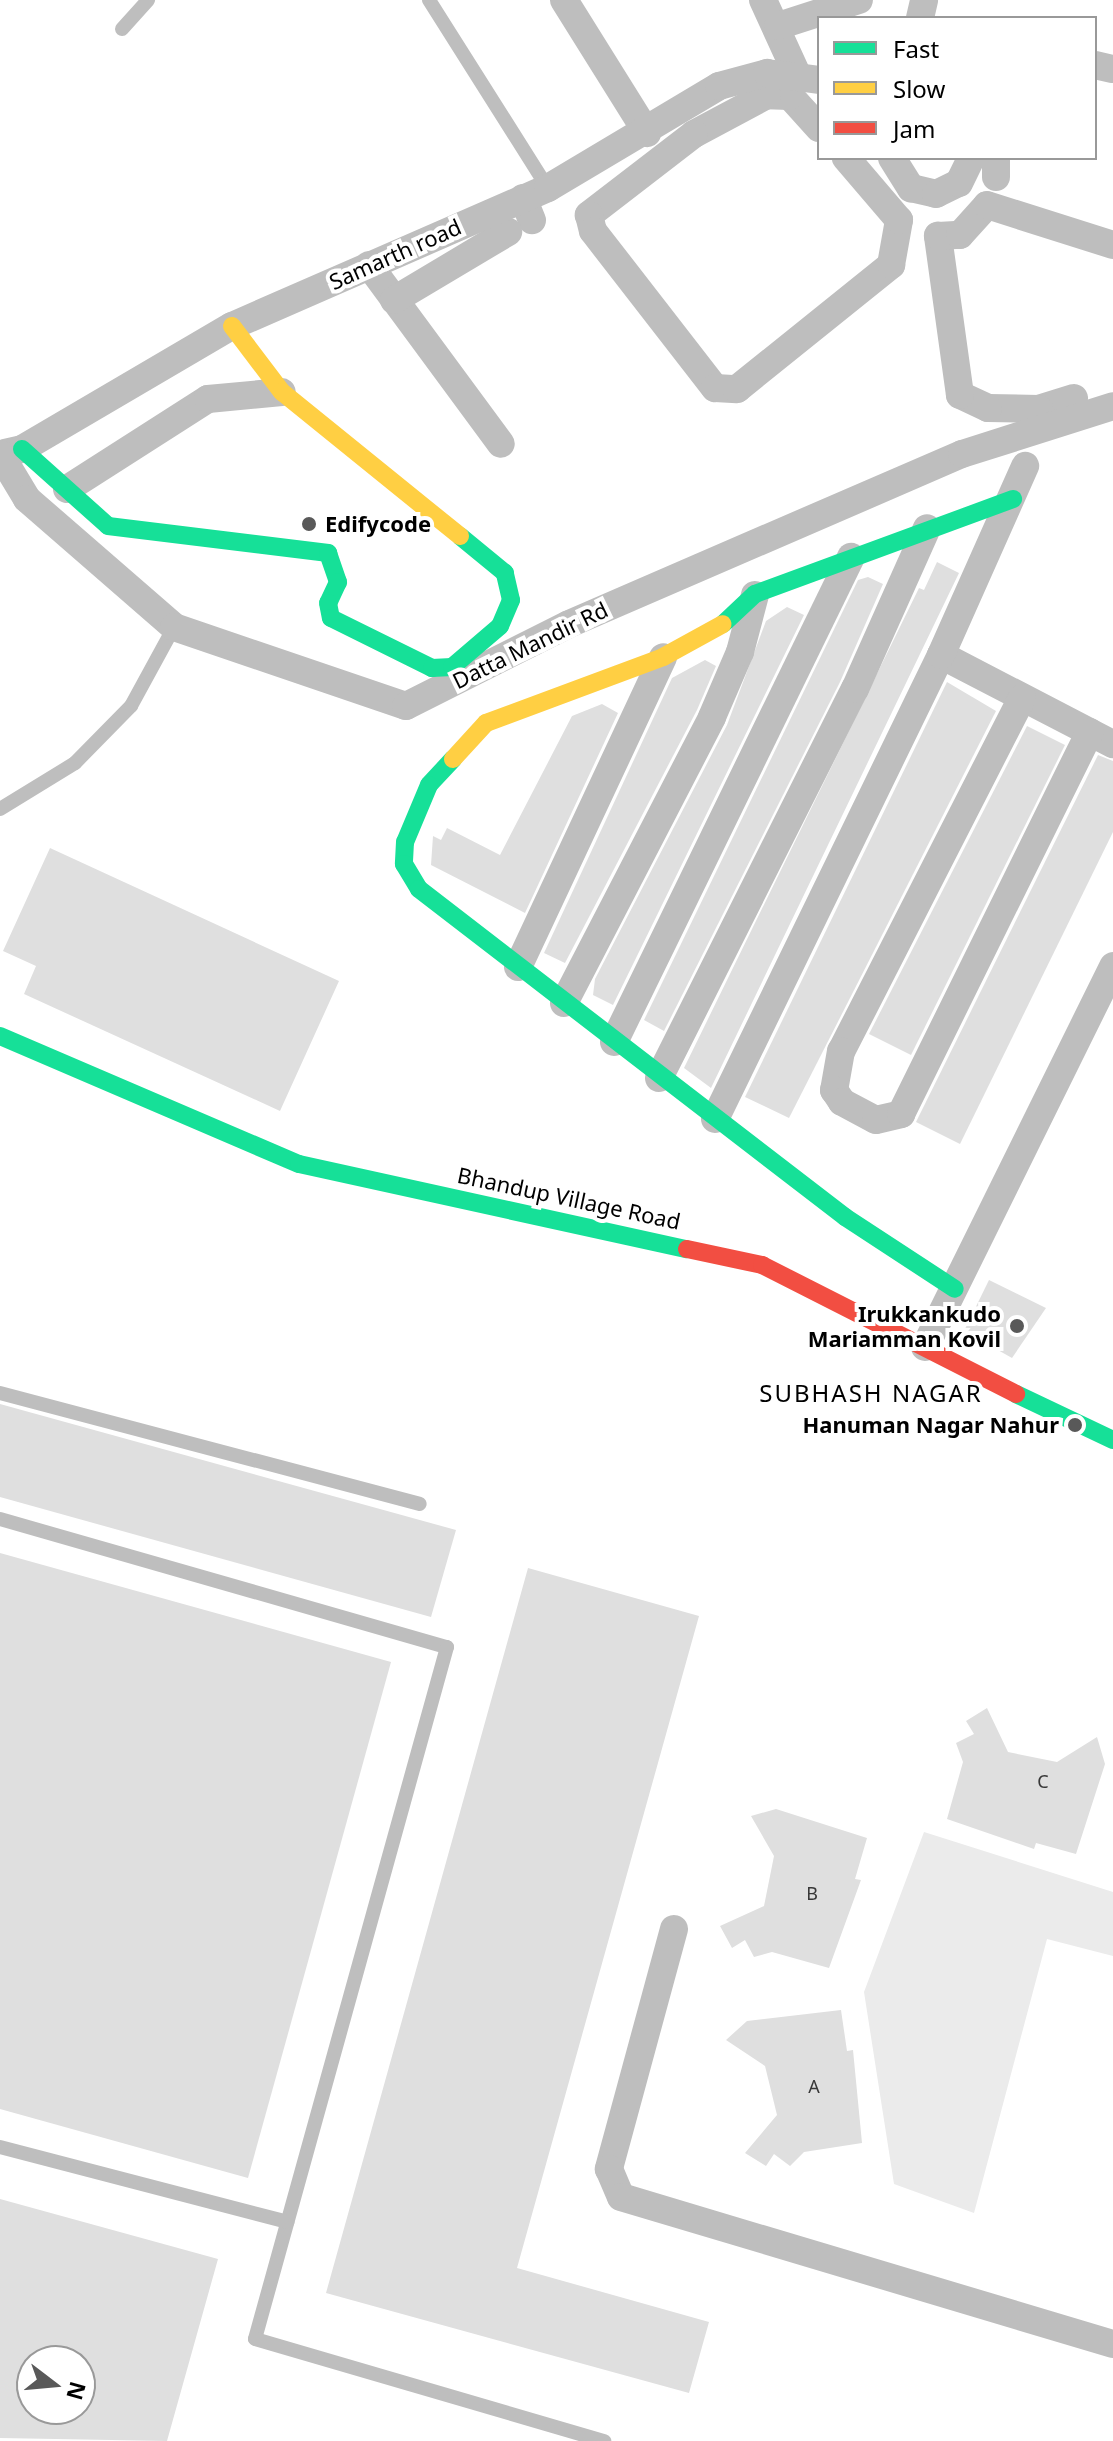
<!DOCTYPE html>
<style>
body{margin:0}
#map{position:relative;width:1113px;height:2441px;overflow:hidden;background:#fff;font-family:"Noto Sans",sans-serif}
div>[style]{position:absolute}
.green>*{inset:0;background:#ebebeb}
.building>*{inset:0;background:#dfdfdf}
.lane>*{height:14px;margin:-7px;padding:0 7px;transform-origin:7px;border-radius:7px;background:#bebebe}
.street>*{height:28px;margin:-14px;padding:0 14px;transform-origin:14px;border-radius:14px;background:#bebebe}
.fast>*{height:18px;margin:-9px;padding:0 9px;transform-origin:9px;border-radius:9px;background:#16e098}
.slow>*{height:18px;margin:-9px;padding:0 9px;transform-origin:9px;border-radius:9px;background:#ffcf43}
.jam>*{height:18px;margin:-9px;padding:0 9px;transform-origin:9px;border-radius:9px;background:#f24e42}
.dots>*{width:22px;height:22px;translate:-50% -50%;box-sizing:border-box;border:4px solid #fff;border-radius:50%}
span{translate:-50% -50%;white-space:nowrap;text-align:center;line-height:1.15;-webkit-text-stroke:8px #fff;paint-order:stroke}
.number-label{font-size:18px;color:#383838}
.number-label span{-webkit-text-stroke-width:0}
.street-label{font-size:22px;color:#000}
.poi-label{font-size:22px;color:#000;font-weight:700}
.left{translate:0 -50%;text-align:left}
.right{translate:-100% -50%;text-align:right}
.neighbourhood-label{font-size:24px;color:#000;letter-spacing:2px}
.legend{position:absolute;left:817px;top:16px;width:280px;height:144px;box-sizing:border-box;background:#fff;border:2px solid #999;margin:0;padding:10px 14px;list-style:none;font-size:24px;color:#000}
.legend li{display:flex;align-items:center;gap:16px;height:40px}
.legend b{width:40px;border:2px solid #999}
.north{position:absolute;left:16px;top:2345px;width:80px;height:80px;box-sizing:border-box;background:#fff;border:2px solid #999;border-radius:50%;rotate:106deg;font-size:22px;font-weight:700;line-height:32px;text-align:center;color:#000}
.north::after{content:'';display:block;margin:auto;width:28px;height:36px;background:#595959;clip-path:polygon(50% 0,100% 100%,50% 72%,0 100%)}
</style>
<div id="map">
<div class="green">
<div style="clip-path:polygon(924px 1832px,1113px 1892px,1113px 1956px,1047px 1939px,974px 2213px,894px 2184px,864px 1992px)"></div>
</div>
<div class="building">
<div style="clip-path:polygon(937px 562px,959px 573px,711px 1088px,684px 1068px,919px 588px,924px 590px)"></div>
<div style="clip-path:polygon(868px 577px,883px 584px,840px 682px,664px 1031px,644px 1020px,858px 580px)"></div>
<div style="clip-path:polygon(787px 607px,804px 615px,613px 1005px,593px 995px,595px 979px,727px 725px,766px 621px)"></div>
<div style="clip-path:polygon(705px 660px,716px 666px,697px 710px,565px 963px,544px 953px,672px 678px)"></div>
<div style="clip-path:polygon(947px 682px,996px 711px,789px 1118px,745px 1097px)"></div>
<div style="clip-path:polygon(602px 704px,618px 713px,525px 913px,431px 865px,433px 836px,441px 840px,447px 828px,500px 855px,572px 716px)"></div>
<div style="clip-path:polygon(1027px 726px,1065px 745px,911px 1055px,869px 1034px)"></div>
<div style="clip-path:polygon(1098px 755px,1113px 761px,1113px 832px,960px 1144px,916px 1122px)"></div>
<div style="clip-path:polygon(50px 848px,339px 981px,280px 1111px,24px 994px,36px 966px,3px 951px)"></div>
<div style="clip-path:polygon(989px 1280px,1046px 1308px,1012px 1358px,964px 1331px)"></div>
<div style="clip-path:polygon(0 1404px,456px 1530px,431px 1617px,0 1497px)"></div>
<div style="clip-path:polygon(0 1553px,391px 1662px,248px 2178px,0 2109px)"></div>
<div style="clip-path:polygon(528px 1568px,699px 1616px,517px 2268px,709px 2322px,689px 2393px,326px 2293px)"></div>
<div style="clip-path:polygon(987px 1708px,1008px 1752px,1057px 1762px,1097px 1737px,1105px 1764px,1076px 1854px,1036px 1843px,1034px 1849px,947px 1819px,963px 1762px,956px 1743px,974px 1734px,966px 1721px)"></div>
<div style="clip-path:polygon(776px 1809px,867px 1838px,855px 1879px,861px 1880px,829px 1968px,772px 1952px,754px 1957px,745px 1940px,732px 1948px,720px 1926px,764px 1906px,774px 1856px,751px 1816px)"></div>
<div style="clip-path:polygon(841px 2010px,847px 2051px,853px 2050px,862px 2143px,804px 2152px,790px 2166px,774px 2154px,766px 2166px,745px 2153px,777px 2115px,765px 2066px,726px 2040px,747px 2021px)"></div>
<div style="clip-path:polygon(evenodd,0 2199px,218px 2259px,167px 2441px,0 2438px,0 2199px,32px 2361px,80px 2361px,80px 2409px,32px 2409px,32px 2361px)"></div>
</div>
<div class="lane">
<div style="left:429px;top:0;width:222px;rotate:57.7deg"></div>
<div style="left:122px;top:29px;width:39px;rotate:-48deg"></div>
<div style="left:0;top:809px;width:88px;rotate:-31.5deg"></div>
<div style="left:75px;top:763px;width:80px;rotate:-45.5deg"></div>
<div style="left:131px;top:706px;width:90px;rotate:-61.4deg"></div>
<div style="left:0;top:1393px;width:434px;rotate:14.8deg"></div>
<div style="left:0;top:1519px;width:465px;rotate:16deg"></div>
<div style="left:447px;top:1647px;width:718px;rotate:105.51deg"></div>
<div style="left:255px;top:2339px;width:364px;rotate:16.3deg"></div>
<div style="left:0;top:2147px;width:297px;rotate:14.6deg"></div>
</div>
<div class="street">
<div style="left:564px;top:0;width:157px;rotate:58deg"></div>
<div style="left:763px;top:0;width:79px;rotate:65.4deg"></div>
<div style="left:920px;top:18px;width:18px;rotate:-77deg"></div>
<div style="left:778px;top:26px;width:85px;rotate:-17.8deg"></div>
<div style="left:1095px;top:65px;width:18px;rotate:13deg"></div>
<div style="left:819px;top:128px;width:43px;rotate:-132.2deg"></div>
<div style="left:790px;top:96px;width:23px;rotate:-178deg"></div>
<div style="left:767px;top:95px;width:83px;rotate:151.9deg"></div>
<div style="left:694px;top:134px;width:133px;rotate:142.4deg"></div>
<div style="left:589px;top:215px;width:16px;rotate:76deg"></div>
<div style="left:593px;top:231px;width:199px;rotate:52.2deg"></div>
<div style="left:715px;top:388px;width:22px;rotate:3deg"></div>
<div style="left:737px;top:389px;width:198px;rotate:-38.8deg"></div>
<div style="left:891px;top:265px;width:46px;rotate:-79.9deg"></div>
<div style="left:899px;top:220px;width:82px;rotate:-130.5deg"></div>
<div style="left:892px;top:158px;width:36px;rotate:58deg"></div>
<div style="left:911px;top:188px;width:26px;rotate:13deg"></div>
<div style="left:936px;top:194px;width:25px;rotate:-26deg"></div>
<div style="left:959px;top:183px;width:28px;rotate:-64deg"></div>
<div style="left:996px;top:158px;width:19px;rotate:90deg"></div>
<div style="left:523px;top:198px;width:24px;rotate:68deg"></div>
<div style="left:369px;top:265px;width:222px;rotate:53.6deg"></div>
<div style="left:394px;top:300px;width:133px;rotate:-30.8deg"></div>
<div style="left:1074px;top:398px;width:37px;rotate:163deg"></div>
<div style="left:1039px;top:409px;width:51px;rotate:-178.9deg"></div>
<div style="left:988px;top:408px;width:31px;rotate:-155deg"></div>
<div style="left:960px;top:395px;width:161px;rotate:-97.9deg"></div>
<div style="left:938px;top:236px;width:22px;rotate:-3deg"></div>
<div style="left:960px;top:235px;width:40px;rotate:-48deg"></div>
<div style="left:987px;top:205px;width:132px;rotate:17.6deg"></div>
<div style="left:5px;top:453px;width:17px;rotate:-13deg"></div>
<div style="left:22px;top:449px;width:243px;rotate:-30.4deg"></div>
<div style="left:232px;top:326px;width:345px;rotate:-23.6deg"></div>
<div style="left:548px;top:188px;width:199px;rotate:-30.8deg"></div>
<div style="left:719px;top:86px;width:50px;rotate:-15.2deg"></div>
<div style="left:767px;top:73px;width:52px;rotate:7.7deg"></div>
<div style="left:0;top:454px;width:52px;rotate:59deg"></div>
<div style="left:27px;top:499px;width:195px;rotate:41deg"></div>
<div style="left:174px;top:627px;width:245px;rotate:18.8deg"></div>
<div style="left:406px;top:706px;width:182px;rotate:-26.7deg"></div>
<div style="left:569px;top:624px;width:428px;rotate:-23.4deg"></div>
<div style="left:962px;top:454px;width:158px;rotate:-17.6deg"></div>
<div style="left:67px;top:489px;width:167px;rotate:-32.6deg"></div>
<div style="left:208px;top:399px;width:74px;rotate:-5.4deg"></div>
<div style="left:941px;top:655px;width:194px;rotate:27.4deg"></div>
<div style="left:1022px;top:698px;width:397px;rotate:117.1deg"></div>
<div style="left:841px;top:1051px;width:40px;rotate:100deg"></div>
<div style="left:834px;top:1090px;width:14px;rotate:56deg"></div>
<div style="left:842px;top:1102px;width:38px;rotate:28deg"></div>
<div style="left:876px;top:1120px;width:26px;rotate:-13deg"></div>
<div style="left:901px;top:1114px;width:426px;rotate:-63.7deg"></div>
<div style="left:518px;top:967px;width:342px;rotate:-64.9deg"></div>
<div style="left:564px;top:1003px;width:322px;rotate:-62.6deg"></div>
<div style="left:712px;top:717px;width:71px;rotate:-66.7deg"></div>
<div style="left:740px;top:652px;width:59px;rotate:-75.3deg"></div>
<div style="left:614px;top:1042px;width:540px;rotate:-63.96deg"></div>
<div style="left:659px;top:1078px;width:436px;rotate:-63.3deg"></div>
<div style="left:855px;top:689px;width:176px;rotate:-65.9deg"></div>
<div style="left:715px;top:1119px;width:516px;rotate:-64.03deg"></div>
<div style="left:941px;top:655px;width:207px;rotate:-66deg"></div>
<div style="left:925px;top:1347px;width:425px;rotate:-63.7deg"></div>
<div style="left:674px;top:1929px;width:249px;rotate:105.2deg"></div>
<div style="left:609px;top:2169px;width:30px;rotate:67deg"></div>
<div style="left:621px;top:2197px;width:513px;rotate:16.64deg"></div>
</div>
<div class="fast">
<div style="left:22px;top:449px;width:115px;rotate:41.8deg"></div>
<div style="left:108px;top:526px;width:222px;rotate:7deg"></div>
<div style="left:328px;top:553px;width:31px;rotate:71deg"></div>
<div style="left:338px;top:582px;width:23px;rotate:115deg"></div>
<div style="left:328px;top:603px;width:15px;rotate:79deg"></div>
<div style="left:331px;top:618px;width:113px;rotate:26.3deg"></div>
<div style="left:432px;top:668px;width:20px;rotate:-3deg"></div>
<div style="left:452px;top:667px;width:63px;rotate:-40.5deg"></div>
<div style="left:500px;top:626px;width:28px;rotate:-67deg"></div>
<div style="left:511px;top:600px;width:28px;rotate:-103deg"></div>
<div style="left:505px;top:573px;width:58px;rotate:-140.6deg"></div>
<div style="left:723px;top:624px;width:44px;rotate:-43.2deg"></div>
<div style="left:755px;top:594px;width:275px;rotate:-20.2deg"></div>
<div style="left:453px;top:759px;width:35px;rotate:133deg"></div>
<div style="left:429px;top:785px;width:62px;rotate:112.8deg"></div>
<div style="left:405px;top:842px;width:22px;rotate:93deg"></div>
<div style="left:404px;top:864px;width:29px;rotate:59deg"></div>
<div style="left:419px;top:889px;width:538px;rotate:37.59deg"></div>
<div style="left:845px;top:1217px;width:131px;rotate:33.2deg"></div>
<div style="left:0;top:1036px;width:325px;rotate:23.2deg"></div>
<div style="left:299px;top:1164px;width:397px;rotate:12.4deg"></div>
<div style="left:1016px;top:1394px;width:107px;rotate:25.4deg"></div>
</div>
<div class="slow">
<div style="left:232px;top:326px;width:83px;rotate:52.9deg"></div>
<div style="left:282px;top:392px;width:229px;rotate:39deg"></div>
<div style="left:453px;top:759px;width:49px;rotate:-47.5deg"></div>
<div style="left:486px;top:723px;width:189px;rotate:-20.4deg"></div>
<div style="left:663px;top:657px;width:68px;rotate:-28.8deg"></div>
</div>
<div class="jam">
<div style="left:687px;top:1249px;width:77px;rotate:12deg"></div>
<div style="left:762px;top:1265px;width:285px;rotate:26.9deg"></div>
</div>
<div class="dots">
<div style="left:309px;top:524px;background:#595959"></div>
<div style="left:1017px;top:1326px;background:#595959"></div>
<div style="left:1075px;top:1425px;background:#595959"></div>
</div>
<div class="number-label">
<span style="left:1043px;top:1781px">C</span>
<span style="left:812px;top:1893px">B</span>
<span style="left:814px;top:2086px">A</span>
</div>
<div class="street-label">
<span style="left:395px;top:254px;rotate:-24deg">Samarth road</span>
<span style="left:530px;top:645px;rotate:-26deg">Datta Mandir Rd</span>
<span style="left:569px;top:1198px;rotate:12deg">Bhandup Village Road</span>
</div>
<div class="poi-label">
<span class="left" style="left:325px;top:524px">Edifycode</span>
<span class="right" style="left:1001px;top:1326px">Irukkankudo<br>Mariamman Kovil</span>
<span class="right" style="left:1059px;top:1425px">Hanuman Nagar Nahur</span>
</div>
<div class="neighbourhood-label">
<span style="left:871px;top:1393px">SUBHASH NAGAR</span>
</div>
<ul class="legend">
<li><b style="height:10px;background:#16e098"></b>Fast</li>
<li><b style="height:10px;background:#ffcf43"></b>Slow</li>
<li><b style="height:10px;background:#f24e42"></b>Jam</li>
</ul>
<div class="north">N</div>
</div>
